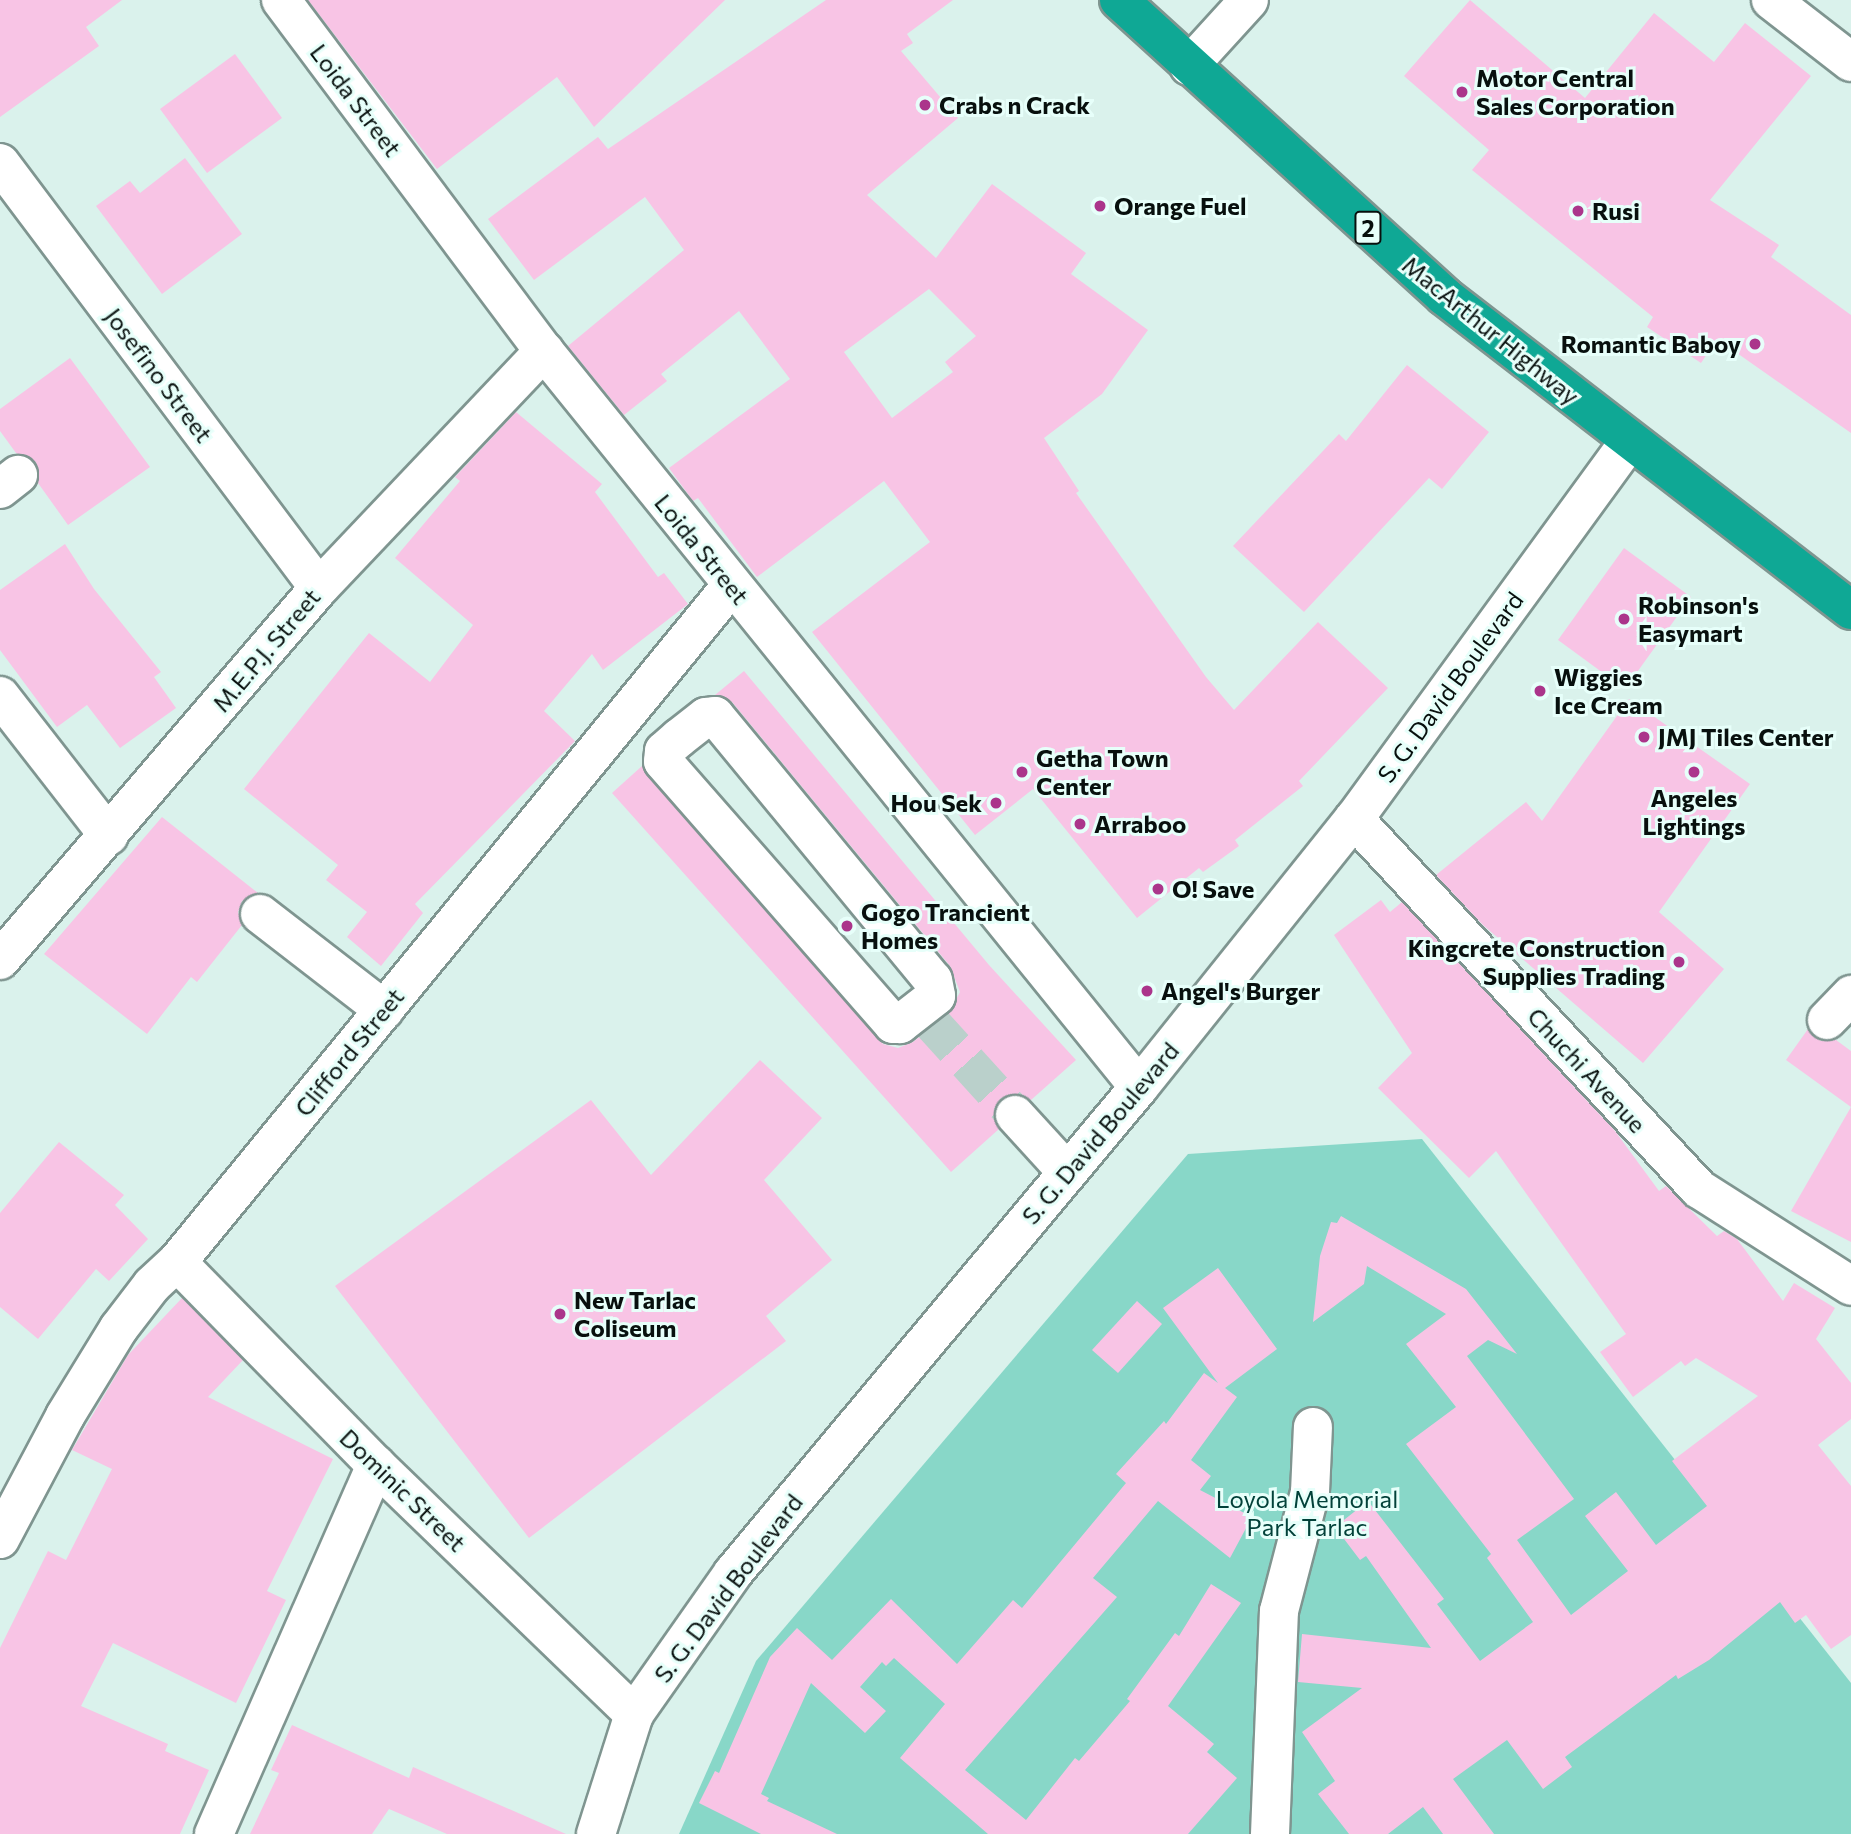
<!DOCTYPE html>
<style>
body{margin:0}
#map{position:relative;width:1851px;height:1834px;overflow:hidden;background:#daf2ec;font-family:Commissioner,sans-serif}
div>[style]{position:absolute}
.green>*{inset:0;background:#88d7c8}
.building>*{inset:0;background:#f8c4e5}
.minor-tunnel>*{height:38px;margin-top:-19px;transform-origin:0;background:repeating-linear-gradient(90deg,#bad0cb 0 38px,transparent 0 57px)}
.roads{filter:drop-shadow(2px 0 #7f9590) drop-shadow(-2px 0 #7f9590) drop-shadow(0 2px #7f9590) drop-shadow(0 -2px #7f9590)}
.minor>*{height:38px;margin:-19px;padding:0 19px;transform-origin:19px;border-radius:19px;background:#fff}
.highway>*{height:38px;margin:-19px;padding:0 19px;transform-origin:19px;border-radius:19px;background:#0fa895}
.dots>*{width:19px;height:19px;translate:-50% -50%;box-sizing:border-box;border:4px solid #e7fffa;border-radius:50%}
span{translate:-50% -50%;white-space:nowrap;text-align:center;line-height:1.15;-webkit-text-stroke:6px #e7fffa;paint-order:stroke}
.shield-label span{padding:2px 5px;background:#e7fffa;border:2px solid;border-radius:5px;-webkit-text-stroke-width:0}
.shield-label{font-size:23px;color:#08100e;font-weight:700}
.poi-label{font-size:24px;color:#08100e;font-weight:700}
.left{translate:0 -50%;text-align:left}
.right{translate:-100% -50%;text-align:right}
.street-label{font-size:24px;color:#08100e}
.park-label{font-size:24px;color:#024139}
</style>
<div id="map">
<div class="green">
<div style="clip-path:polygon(1422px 1139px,1851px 1683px,1851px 1834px,679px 1834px,756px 1661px,1188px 1154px)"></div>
</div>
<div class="building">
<div style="clip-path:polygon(0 0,122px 0,86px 27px,99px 46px,0 117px)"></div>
<div style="clip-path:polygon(308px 0,725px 0,594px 127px,557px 77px,437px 169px)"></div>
<div style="clip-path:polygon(evenodd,826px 0,953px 0,907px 34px,913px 43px,901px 51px,958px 118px,867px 195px,936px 258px,992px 184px,1086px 253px,1071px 274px,1148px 330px,1102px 394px,1044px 438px,1079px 491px,1076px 493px,1206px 677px,1234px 710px,1318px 622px,1388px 688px,1299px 781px,1303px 786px,1235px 840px,1239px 846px,1203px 872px,1199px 868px,1137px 918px,1033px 789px,975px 835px,812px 632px,930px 542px,884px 481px,757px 577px,698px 498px,693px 501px,669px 468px,790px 379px,739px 311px,661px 374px,667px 381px,624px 415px,568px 346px,684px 250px,645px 197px,534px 280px,488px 219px,598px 137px,608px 149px,826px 0,929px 289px,976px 336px,945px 362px,953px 372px,892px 418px,844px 352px,929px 289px)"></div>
<div style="clip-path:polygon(1470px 0,1585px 98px,1654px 13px,1714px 62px,1745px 23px,1811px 76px,1710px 200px,1779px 245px,1771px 257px,1851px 315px,1851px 433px,1717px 339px,1701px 363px,1647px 327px,1653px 317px,1472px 170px,1489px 150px,1404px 76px)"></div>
<div style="clip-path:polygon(235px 54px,282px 118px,207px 173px,160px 109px)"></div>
<div style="clip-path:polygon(185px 158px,242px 234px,162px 294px,96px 206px,130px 181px,140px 193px)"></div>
<div style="clip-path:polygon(70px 358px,150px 467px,68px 525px,38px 483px,36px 462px,16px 453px,0 431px,0 409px)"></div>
<div style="clip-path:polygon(1407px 365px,1489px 432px,1442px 489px,1429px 478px,1304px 612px,1233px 546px,1339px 434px,1346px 441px)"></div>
<div style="clip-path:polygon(516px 412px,602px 484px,595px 492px,658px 577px,664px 573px,688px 604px,603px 670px,592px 654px,544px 711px,575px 741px,415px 904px,423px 913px,381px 966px,347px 937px,367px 912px,326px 880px,338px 865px,244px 789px,369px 633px,430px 682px,473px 625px,395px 558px,460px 481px,455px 477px)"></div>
<div style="clip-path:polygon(65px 544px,94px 589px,161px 672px,154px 677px,176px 708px,120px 748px,87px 705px,57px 727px,0 650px,0 590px)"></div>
<div style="clip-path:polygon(1624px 548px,1691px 597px,1625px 689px,1558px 640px)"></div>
<div style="clip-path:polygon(744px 671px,989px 965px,1076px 1060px,1031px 1100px,1021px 1094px,1001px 1098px,994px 1109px,999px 1129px,951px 1172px,612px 793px,642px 766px,883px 1044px,898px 1048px,913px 1042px,949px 1013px,960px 992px,950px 966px,732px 702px,715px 695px)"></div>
<div style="clip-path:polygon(1629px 699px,1750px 784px,1659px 912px,1724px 969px,1643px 1063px,1483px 925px,1436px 875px,1526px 802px,1542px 821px)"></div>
<div style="clip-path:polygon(162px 817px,258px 893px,242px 901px,238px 912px,242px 925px,197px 982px,191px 977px,147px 1034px,44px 954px)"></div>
<div style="clip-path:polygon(1381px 900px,1390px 912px,1402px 902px,1615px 1131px,1659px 1191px,1666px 1186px,1717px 1236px,1724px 1231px,1737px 1239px,1783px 1301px,1794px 1283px,1835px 1308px,1816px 1339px,1851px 1383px,1851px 1419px,1818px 1445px,1851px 1486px,1851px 1635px,1831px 1649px,1806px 1615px,1795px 1623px,1780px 1602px,1709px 1660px,1678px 1679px,1676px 1675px,1565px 1757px,1572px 1767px,1543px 1789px,1507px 1740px,1453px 1779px,1494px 1834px,1443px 1834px,1423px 1807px,1388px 1834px,1349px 1834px,1318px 1794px,1335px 1781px,1302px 1732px,1362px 1688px,1298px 1682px,1302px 1634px,1431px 1648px,1366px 1556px,1360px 1560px,1335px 1527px,1368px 1501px,1444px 1599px,1437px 1604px,1480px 1661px,1533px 1622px,1487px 1558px,1491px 1554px,1406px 1444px,1456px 1407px,1406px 1344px,1446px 1314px,1367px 1266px,1364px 1284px,1313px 1322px,1320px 1256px,1331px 1222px,1337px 1223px,1341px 1216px,1466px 1289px,1517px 1354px,1488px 1340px,1467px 1356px,1574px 1499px,1517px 1540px,1571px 1615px,1628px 1571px,1585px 1516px,1616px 1492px,1656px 1545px,1707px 1506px,1672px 1461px,1758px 1396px,1696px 1358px,1685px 1366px,1681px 1361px,1633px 1397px,1600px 1352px,1626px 1334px,1496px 1151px,1469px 1178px,1378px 1088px,1412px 1053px,1334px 935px)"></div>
<div style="clip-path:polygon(1808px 1029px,1821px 1041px,1836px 1040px,1851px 1051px,1851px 1107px,1786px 1060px)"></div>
<div style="clip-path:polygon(760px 1060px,822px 1118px,764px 1180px,832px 1260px,766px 1316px,786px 1341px,529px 1538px,335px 1286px,591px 1100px,651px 1175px)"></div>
<div style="clip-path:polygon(1851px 1107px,1851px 1242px,1791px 1211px)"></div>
<div style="clip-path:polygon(59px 1142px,124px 1195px,115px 1205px,148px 1239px,109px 1281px,96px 1269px,38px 1339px,0 1307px,0 1213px)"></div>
<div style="clip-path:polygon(1218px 1268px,1277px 1349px,1225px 1388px,1237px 1397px,1191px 1460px,1211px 1476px,1200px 1490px,1252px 1517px,1230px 1558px,1158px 1501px,1093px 1578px,1117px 1597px,965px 1770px,1026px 1820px,1075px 1758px,1079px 1761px,1130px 1701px,1127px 1699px,1175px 1633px,1179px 1636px,1211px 1584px,1241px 1603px,1168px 1706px,1214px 1744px,1207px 1752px,1237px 1778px,1188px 1834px,988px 1834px,900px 1758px,945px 1704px,894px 1658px,886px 1666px,882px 1662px,860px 1687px,886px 1711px,865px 1733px,811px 1683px,761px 1794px,769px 1798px,767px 1801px,837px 1834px,761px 1834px,699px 1803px,715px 1771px,719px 1773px,770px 1657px,797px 1628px,832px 1660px,891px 1599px,957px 1664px,1013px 1600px,1022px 1608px,1126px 1483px,1116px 1474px,1164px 1421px,1166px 1424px,1204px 1373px,1218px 1383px,1163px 1308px)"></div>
<div style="clip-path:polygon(182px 1298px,243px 1360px,208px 1397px,333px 1459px,267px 1591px,286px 1600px,236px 1703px,113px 1643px,81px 1706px,168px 1744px,165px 1751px,209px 1770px,180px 1834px,0 1834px,0 1648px,48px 1551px,66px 1560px,112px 1469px,72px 1450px,128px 1355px)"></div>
<div style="clip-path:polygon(1137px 1301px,1162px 1324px,1118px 1373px,1092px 1350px)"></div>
<div style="clip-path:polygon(292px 1725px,409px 1778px,413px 1767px,566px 1834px,447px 1834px,389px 1809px,372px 1834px,250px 1834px,279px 1773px,271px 1770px)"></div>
</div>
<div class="minor-tunnel">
<div style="left:929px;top:1020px;width:128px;rotate:47.8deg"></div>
</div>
<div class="roads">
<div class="minor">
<div style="left:281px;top:0;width:439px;rotate:53.2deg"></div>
<div style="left:544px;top:351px;width:946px;rotate:51.05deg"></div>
<div style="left:1771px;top:0;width:101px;rotate:37.8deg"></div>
<div style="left:1189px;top:66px;width:89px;rotate:-47.7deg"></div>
<div style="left:0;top:163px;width:531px;rotate:53.11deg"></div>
<div style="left:0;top:489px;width:23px;rotate:-38deg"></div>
<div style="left:0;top:696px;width:177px;rotate:52.1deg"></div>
<div style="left:715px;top:716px;width:342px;rotate:50.5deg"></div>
<div style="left:933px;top:980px;width:16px;rotate:79deg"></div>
<div style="left:936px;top:996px;width:46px;rotate:142.1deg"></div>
<div style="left:900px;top:1024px;width:7px;rotate:180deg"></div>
<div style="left:893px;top:1024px;width:349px;rotate:-131.2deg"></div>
<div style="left:663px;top:761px;width:10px;rotate:-84deg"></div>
<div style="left:664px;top:751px;width:20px;rotate:-41deg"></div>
<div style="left:679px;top:738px;width:34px;rotate:-38deg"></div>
<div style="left:706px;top:717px;width:9px;rotate:-6deg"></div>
<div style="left:1354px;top:819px;width:506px;rotate:47deg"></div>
<div style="left:1699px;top:1189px;width:180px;rotate:32.5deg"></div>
<div style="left:260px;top:914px;width:157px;rotate:37.7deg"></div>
<div style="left:0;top:960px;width:490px;rotate:-49.4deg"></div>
<div style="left:319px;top:588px;width:327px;rotate:-46.5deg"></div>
<div style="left:1827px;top:1020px;width:35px;rotate:-46deg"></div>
<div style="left:1015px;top:1115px;width:77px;rotate:47.6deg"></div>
<div style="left:177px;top:1262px;width:284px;rotate:45.6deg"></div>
<div style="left:376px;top:1465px;width:359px;rotate:44deg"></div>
<div style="left:0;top:1539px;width:139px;rotate:-62.1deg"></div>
<div style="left:65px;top:1416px;width:103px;rotate:-58.5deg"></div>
<div style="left:119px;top:1328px;width:54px;rotate:-52.5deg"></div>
<div style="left:152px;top:1285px;width:34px;rotate:-43deg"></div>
<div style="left:177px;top:1262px;width:874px;rotate:-50.66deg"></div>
<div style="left:214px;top:1834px;width:403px;rotate:-66.3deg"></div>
<div style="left:596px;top:1834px;width:126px;rotate:-72.4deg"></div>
<div style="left:634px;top:1714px;width:172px;rotate:-54.9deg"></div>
<div style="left:733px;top:1573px;width:633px;rotate:-50.12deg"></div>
<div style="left:1139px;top:1087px;width:344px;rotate:-51.3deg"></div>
<div style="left:1354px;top:819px;width:467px;rotate:-53.9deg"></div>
<div style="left:1270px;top:1834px;width:223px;rotate:-87.7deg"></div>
<div style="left:1279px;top:1611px;width:123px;rotate:-75.4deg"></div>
<div style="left:1310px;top:1492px;width:65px;rotate:-87.4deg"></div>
</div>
<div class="highway">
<div style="left:1119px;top:0;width:440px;rotate:42.3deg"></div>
<div style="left:1444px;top:296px;width:514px;rotate:37.65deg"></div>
</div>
</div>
<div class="dots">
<div style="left:1462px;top:92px;background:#ab358b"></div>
<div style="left:925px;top:105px;background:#ab358b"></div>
<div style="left:1100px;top:206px;background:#ab358b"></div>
<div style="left:1578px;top:211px;background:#ab358b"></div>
<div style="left:1755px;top:344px;background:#ab358b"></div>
<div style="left:1624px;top:619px;background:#ab358b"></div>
<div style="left:1540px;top:691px;background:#ab358b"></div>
<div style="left:1644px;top:737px;background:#ab358b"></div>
<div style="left:1022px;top:772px;background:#ab358b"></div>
<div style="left:1694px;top:772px;background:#ab358b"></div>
<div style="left:996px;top:803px;background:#ab358b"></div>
<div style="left:1080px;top:824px;background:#ab358b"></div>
<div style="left:1158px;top:889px;background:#ab358b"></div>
<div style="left:847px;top:926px;background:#ab358b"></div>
<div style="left:1679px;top:962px;background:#ab358b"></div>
<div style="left:1147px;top:991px;background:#ab358b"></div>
<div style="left:560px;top:1314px;background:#ab358b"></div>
</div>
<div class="shield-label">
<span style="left:1368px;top:228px">2</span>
</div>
<div class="poi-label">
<span class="left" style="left:1476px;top:92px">Motor Central<br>Sales Corporation</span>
<span class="left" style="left:939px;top:105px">Crabs n Crack</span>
<span class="left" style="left:1114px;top:206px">Orange Fuel</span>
<span class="left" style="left:1592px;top:211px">Rusi</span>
<span class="right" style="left:1741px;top:344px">Romantic Baboy</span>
<span class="left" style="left:1638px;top:619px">Robinson's<br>Easymart</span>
<span class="left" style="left:1554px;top:691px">Wiggies<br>Ice Cream</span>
<span class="left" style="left:1658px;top:737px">JMJ Tiles Center</span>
<span class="left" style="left:1036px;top:772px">Getha Town<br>Center</span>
<span style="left:1694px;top:812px">Angeles<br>Lightings</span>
<span class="right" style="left:982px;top:803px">Hou Sek</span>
<span class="left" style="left:1094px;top:824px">Arraboo</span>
<span class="left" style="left:1172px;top:889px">O! Save</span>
<span class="left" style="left:861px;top:926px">Gogo Trancient<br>Homes</span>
<span class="right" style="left:1665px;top:962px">Kingcrete Construction<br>Supplies Trading</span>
<span class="left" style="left:1161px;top:991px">Angel's Burger</span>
<span class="left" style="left:574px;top:1314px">New Tarlac<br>Coliseum</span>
</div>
<div class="street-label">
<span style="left:356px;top:100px;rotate:53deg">Loida Street</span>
<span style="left:1491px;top:330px;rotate:39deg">MacArthur Highway</span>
<span style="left:159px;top:375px;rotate:53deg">Josefino Street</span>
<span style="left:702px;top:549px;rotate:51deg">Loida Street</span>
<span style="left:266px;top:650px;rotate:-50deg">M.E.P.J. Street</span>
<span style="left:1450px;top:687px;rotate:-54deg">S. G. David Boulevard</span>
<span style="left:349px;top:1052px;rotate:-51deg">Clifford Street</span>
<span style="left:1587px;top:1070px;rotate:47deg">Chuchi Avenue</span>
<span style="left:1100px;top:1133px;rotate:-50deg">S. G. David Boulevard</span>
<span style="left:403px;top:1490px;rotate:44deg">Dominic Street</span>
<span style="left:728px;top:1588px;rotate:-53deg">S. G. David Boulevard</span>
</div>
<div class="park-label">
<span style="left:1307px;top:1513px">Loyola Memorial<br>Park Tarlac</span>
</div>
</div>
